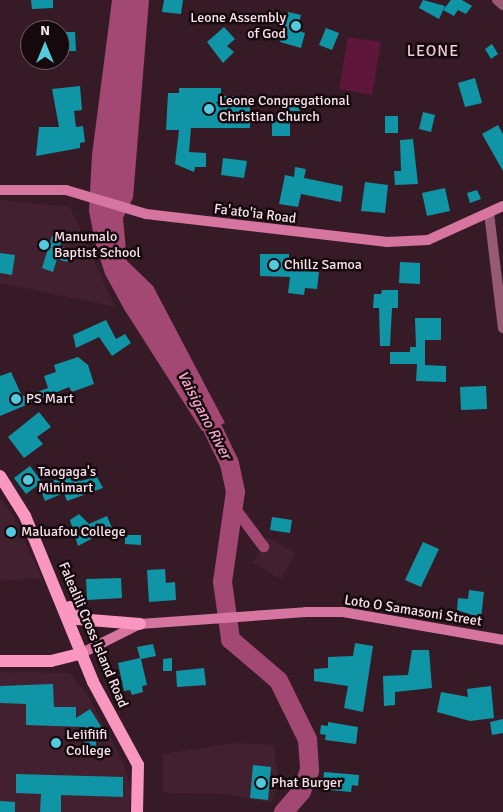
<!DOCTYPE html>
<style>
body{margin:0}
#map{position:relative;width:503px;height:812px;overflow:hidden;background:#361b26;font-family:Signika,sans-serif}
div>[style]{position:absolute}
.built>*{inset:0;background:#42202f}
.green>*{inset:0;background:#5f163b}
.water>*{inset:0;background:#a34872}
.canal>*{height:11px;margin:-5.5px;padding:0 5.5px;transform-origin:5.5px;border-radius:5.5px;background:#a34872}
.river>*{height:19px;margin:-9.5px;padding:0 9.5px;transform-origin:9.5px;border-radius:9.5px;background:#a34872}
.building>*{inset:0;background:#1095a6}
.minor>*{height:10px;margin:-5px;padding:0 5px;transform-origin:5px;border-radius:5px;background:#965a73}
.secondary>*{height:10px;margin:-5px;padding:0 5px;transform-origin:5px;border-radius:5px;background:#d676a0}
.primary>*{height:12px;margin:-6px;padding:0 6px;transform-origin:6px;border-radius:6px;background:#fa97c1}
.dots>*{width:14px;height:14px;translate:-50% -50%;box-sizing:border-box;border:2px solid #15090e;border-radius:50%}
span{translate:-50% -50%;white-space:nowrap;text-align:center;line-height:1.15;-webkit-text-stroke:5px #15090e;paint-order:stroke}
.poi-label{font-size:14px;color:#f8e4eb}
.right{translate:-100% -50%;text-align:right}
.left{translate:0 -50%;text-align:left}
.street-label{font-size:14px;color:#f8e4eb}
.water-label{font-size:15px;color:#f5aac9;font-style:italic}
.quarter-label{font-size:16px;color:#f2ccda;letter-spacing:1px}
.north{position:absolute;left:20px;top:20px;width:50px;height:50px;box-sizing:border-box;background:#15090e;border:1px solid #706166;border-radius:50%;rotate:0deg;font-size:14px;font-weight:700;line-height:20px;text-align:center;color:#f8e4eb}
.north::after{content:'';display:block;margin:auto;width:18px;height:22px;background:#54cadd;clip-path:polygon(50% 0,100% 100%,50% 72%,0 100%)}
</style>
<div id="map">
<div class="built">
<div style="clip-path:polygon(0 200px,70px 207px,115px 307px,0 283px)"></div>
<div style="clip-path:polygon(0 497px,12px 514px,42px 578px,0 581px)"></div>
<div style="clip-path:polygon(268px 537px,295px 553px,281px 579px,253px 563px)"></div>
<div style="clip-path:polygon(0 672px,70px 673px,88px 696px,123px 762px,132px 790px,129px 812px,0 812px)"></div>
<div style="clip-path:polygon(233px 743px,274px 745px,279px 783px,271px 803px,226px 794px,163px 793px,163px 754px)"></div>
</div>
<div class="green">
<div style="clip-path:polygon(348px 37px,381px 42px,372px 95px,339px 89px)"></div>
</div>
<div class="water">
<div style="clip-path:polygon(112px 0,149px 0,133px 198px,123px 218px,127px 261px,153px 286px,225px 423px,202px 431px,124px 309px,105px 274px,95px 242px,89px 211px,92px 155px)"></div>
</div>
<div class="canal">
<div style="left:234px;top:507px;width:49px;rotate:53.4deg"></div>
</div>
<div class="river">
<div style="left:201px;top:405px;width:64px;rotate:64.2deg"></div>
<div style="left:229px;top:463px;width:29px;rotate:78deg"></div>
<div style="left:235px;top:491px;width:91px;rotate:98.2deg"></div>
<div style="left:222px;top:581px;width:59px;rotate:82.1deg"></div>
<div style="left:230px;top:639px;width:63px;rotate:40.5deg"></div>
<div style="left:278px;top:680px;width:66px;rotate:63.8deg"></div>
<div style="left:307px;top:739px;width:31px;rotate:86deg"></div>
<div style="left:309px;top:770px;width:22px;rotate:111deg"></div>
<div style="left:301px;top:791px;width:28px;rotate:131deg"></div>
</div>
<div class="building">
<div style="clip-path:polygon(31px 0,53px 0,53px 8px,32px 9px)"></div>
<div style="clip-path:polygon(164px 0,183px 0,181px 14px,162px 12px)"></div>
<div style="clip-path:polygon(423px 0,445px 6px,439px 19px,419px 8px)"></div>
<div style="clip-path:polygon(451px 0,462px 0,472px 6px,466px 14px,458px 10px,454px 16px,443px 10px)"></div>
<div style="clip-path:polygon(288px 12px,301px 15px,297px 30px,305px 33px,301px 48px,280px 42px)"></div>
<div style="clip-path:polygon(224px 27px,235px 39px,227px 46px,234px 52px,223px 63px,207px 42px)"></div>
<div style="clip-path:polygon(326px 28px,339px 33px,332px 50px,319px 45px)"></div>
<div style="clip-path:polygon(60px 32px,75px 32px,76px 51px,60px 51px)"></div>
<div style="clip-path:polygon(492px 44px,498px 54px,491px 59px,485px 49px)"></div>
<div style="clip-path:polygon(475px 78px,482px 103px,465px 107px,458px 83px)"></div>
<div style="clip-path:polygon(80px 86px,82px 110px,74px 111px,76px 127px,83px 126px,85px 142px,80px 143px,80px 148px,36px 156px,39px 127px,59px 127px,52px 89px)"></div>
<div style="clip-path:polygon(179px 88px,221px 88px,221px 96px,250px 96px,250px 128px,191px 128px,189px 152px,206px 153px,206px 167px,195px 167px,194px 172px,175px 164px,179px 130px,166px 130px,168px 93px,179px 93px)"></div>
<div style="clip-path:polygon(281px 97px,300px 97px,300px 111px,290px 111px,290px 136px,272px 136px,272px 114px,280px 114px)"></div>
<div style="clip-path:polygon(423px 112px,435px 115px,431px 132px,419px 129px)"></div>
<div style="clip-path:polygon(385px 116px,398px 116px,398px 133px,385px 133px)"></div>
<div style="clip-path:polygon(498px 125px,503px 134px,503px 171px,482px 134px)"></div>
<div style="clip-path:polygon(413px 139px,418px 184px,395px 185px,394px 171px,401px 171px,400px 140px)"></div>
<div style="clip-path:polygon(223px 158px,247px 161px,244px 178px,221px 175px)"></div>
<div style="clip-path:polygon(295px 167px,306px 169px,304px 178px,343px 186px,341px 202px,301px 194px,298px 207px,279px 204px,285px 175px,294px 177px)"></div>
<div style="clip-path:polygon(365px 182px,388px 185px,385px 213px,361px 211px)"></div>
<div style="clip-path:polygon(445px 188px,450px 211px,427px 216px,422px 193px)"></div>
<div style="clip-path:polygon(477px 190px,481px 199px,470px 203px,467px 193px)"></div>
<div style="clip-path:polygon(52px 236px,62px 239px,60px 246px,71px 250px,67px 262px,57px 259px,53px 272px,42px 268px)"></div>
<div style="clip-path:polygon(0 253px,15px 255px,12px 275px,0 273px)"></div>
<div style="clip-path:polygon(260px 254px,289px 254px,289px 267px,319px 272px,317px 289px,305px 288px,304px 295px,288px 293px,290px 277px,260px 276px)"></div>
<div style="clip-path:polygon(400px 262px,420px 263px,420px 284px,399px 283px)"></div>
<div style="clip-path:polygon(382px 290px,398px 290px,398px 308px,392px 308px,390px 346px,380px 346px,379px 308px,373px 308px,374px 294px,381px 294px)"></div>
<div style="clip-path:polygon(415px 318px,441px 318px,441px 340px,425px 340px,425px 365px,446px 366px,446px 382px,416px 381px,417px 364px,390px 364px,390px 352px,410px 352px,410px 347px,416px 347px)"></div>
<div style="clip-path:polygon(106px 320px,116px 339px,125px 334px,131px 343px,112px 356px,99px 337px,76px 348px,73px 335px)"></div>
<div style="clip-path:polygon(78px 357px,88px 365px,94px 384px,72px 392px,69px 387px,0 416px,0 376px,11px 372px,22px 396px,31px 394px,48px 388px,44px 376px,56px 372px,54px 365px)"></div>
<div style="clip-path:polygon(486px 386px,487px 409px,461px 410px,460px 387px)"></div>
<div style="clip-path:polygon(39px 412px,51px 427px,37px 437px,43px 444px,24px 458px,8px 437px)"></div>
<div style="clip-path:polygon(30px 466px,42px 482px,26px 494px,14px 478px)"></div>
<div style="clip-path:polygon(77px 472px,80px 481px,97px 477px,103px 488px,67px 501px,64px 493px,45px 501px,39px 486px)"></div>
<div style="clip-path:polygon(79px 514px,89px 524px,107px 516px,112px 528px,78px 546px,70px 520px)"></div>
<div style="clip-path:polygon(272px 517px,292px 520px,290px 533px,270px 530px)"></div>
<div style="clip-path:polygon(125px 535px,141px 535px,141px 545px,125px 544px)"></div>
<div style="clip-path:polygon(423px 542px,439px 549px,421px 587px,405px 580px)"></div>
<div style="clip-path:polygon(165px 569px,166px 583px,175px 582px,176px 600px,149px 602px,147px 570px)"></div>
<div style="clip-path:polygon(121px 578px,122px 598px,87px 600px,86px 579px)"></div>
<div style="clip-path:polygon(469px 590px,484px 592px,481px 618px,457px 610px,458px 598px,468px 599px)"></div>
<div style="clip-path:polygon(355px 643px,373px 646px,363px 712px,344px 708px,348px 686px,314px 681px,314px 669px,328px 668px,328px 657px,353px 656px)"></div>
<div style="clip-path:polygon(153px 644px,156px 656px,141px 659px,147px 685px,142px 686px,143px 692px,132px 695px,130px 690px,124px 691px,118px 663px,140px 658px,137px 647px)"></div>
<div style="clip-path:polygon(412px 650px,429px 650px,432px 688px,395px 692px,395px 705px,384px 706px,383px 676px,408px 675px)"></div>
<div style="clip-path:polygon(172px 658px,172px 671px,163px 671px,163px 659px)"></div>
<div style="clip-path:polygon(204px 668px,206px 685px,177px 687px,176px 671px)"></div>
<div style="clip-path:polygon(53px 684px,54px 707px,76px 707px,76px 718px,90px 709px,102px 728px,96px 732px,96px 752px,84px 752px,85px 727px,26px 725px,26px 704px,0 703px,0 686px)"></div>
<div style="clip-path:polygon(491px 686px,494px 718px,470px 721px,437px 712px,441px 692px,468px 697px,467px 689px)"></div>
<div style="clip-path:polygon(503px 719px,503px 733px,492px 735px,490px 722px)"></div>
<div style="clip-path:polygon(328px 722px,358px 727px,356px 744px,325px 740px,326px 735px,320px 734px,321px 725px,328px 726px)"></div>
<div style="clip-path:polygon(253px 765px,271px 767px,268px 800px,250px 798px)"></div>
<div style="clip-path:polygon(324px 772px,359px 775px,358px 786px,352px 785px,351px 792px,330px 790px,330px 785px,323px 784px)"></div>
<div style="clip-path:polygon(16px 774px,123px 777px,123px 797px,61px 795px,61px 812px,40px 812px,41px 794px,16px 793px)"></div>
<div style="clip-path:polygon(0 801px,15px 802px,15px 812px,0 812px)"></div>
</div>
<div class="minor">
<div style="left:497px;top:0;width:8px;rotate:40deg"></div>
<div style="left:489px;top:213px;width:116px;rotate:83.1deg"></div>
</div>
<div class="secondary">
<div style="left:0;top:190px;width:66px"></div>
<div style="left:66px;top:190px;width:84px;rotate:16.7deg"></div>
<div style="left:146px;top:214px;width:243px;rotate:6.6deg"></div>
<div style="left:387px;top:242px;width:41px;rotate:-2.8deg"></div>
<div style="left:428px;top:240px;width:82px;rotate:-24.4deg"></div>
<div style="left:82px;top:653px;width:65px;rotate:-26.6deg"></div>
<div style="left:140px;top:624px;width:166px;rotate:-4.1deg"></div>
<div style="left:306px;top:612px;width:37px"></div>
<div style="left:343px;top:612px;width:162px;rotate:9.9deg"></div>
</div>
<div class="primary">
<div style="left:0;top:476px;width:47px;rotate:58deg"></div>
<div style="left:25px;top:516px;width:179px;rotate:67.7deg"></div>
<div style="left:93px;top:682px;width:94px;rotate:61.5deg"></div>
<div style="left:138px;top:765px;width:47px;rotate:91.2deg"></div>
<div style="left:70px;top:607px;width:14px;rotate:56deg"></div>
<div style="left:78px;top:619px;width:62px;rotate:4.6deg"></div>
<div style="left:0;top:661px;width:51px"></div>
<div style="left:51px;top:661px;width:32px;rotate:-14deg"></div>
</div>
<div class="dots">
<div style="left:296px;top:26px;background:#54cadd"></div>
<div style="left:209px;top:109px;background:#54cadd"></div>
<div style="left:44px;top:245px;background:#54cadd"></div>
<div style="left:274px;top:265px;background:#54cadd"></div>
<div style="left:16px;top:399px;background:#54cadd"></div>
<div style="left:28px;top:480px;background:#54cadd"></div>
<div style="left:11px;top:532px;background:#54cadd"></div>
<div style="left:56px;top:743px;background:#54cadd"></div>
<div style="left:261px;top:783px;background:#54cadd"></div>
</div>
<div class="poi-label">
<span class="right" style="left:286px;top:26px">Leone Assembly<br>of God</span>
<span class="left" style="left:219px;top:109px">Leone Congregational<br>Christian Church</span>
<span class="left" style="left:54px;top:245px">Manumalo<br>Baptist School</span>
<span class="left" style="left:284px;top:265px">Chillz Samoa</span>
<span class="left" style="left:26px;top:399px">PS Mart</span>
<span class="left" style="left:38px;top:480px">Taogaga's<br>Minimart</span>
<span class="left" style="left:21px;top:532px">Maluafou College</span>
<span class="left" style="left:66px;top:743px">Leiifiifi<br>College</span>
<span class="left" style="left:271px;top:783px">Phat Burger</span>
</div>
<div class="street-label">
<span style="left:255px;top:214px;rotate:7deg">Fa'ato'ia Road</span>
<span style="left:413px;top:611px;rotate:9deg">Loto O Samasoni Street</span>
<span style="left:93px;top:635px;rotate:67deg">Falealili Cross Island Road</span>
</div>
<div class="water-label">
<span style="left:204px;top:415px;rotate:62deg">Vaisigano River</span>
</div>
<div class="quarter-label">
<span style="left:433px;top:51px">LEONE</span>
</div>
<div class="north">N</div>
</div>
